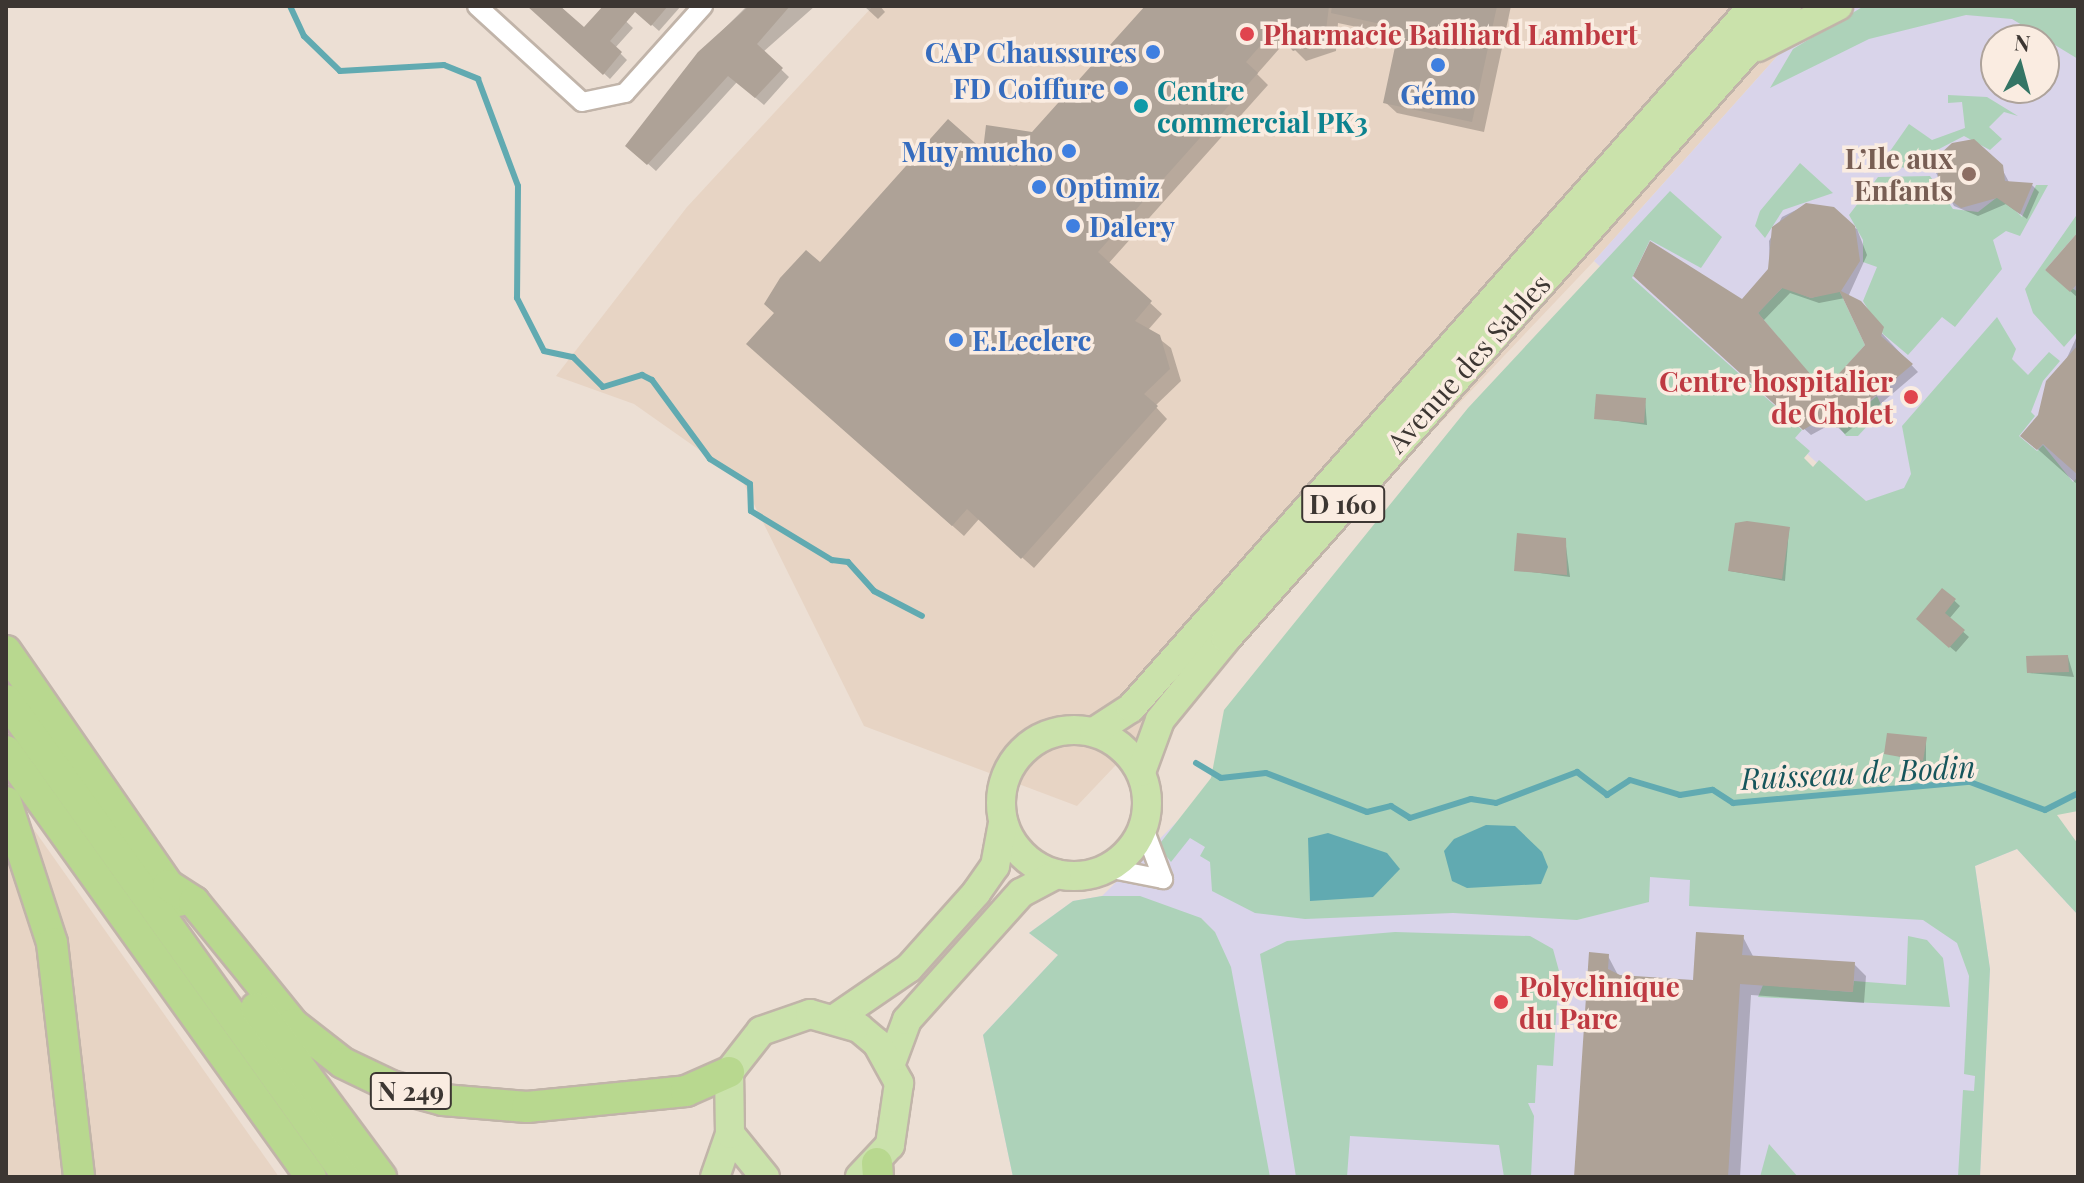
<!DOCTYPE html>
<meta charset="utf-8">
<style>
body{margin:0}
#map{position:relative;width:2084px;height:1183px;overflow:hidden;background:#ecdfd4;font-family:"Playfair Display",serif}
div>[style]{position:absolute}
.built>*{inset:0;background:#e7d4c4}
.medical>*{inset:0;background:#d9d4ea}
.green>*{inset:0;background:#add2b9}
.water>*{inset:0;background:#61aab1}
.shadow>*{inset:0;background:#0003}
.stream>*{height:6px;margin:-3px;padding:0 3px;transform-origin:3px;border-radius:3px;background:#61aab1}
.building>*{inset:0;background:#aea297}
.roads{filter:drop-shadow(2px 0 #c1b4a9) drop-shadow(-2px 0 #c1b4a9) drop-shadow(0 2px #c1b4a9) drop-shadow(0 -2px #c1b4a9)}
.minor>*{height:18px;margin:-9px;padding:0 9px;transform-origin:9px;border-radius:9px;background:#fff}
.primary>*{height:28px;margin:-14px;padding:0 14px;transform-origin:14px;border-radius:14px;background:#cae2ab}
.primary>.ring{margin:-14px;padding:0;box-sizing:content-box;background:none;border:28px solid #cae2ab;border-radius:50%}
.trunk>*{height:30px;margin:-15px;padding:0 15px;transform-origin:15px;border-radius:15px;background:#b8d88f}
.dots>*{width:22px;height:22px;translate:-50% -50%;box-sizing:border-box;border:4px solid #faece1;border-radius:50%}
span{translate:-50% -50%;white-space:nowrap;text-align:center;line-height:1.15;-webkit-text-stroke:7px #faece1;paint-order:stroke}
.shield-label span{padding:2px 6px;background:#faece1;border:2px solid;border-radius:6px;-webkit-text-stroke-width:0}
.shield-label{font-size:26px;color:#3c3632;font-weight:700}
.health-label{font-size:28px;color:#be3a42;font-weight:700}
.left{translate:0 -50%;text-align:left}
.right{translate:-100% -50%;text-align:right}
.shop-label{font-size:28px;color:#366cbe;font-weight:700}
.culture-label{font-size:28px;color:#0d838f;font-weight:700}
.education-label{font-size:28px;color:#785e54;font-weight:700}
.street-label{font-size:28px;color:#3c3632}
.water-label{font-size:30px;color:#16555b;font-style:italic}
.frame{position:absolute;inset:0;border:8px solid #3c3632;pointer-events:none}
.north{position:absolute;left:1980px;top:24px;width:80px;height:80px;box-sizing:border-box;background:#faece1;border:2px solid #aea39b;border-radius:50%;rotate:6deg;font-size:22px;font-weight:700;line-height:32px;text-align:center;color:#3c3632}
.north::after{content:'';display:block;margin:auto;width:28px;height:36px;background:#347565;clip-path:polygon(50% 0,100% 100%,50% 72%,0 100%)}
</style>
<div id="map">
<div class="built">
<div style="clip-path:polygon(873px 6px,1822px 6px,1594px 261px,1077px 806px,864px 726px,742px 480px,634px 404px,556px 376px,687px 207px)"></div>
<div style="clip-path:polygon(6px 790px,279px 1177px,6px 1177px)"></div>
</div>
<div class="medical">
<div style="clip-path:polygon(evenodd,1822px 6px,2078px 6px,2078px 699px,1594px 261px,1822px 6px,1996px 40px,2044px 40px,2044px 88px,1996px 88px,1996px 40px)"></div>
<div style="clip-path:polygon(1207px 792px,2078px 844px,2078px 915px,2017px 849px,1975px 866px,1990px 969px,1980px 1177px,1013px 1177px,983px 1035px,1058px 955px,1029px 933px,1073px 901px,1102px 896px)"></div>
</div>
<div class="green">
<div style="clip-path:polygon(1864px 6px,2077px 6px,2078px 59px,2012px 19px,1966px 15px,1869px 39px,1770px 88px,1793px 49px)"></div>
<div style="clip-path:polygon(1948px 95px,1987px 97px,2018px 116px,2004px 112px,1989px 127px,2002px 139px,1990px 150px,1964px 136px,1939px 149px,1931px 168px,1879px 167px,1909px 124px,1932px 140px,1965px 128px,1962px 102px,1948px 103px)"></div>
<div style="clip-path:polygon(1800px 163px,1833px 193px,1783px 210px,1765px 238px,1755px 226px,1760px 211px)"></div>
<div style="clip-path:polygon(1930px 176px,1953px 209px,1978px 212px,2000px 195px,2022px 217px,2036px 185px,2048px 185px,2020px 236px,2006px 231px,1993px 240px,2002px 269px,1955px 327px,1942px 317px,1908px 355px,1883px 334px,1863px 301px,1877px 267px,1863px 262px,1863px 240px,1849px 215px,1878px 177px)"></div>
<div style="clip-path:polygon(1670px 191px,1722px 237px,1701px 268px,1650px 240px,1632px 278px,1802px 430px,1795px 438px,1810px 451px,1804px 458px,1813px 467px,1819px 460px,1866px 501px,1904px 488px,1911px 474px,1902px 426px,1997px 317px,2016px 349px,2012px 359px,2028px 375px,2049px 352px,2060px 361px,2043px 381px,2031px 412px,2035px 416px,2019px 436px,2037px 451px,2043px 445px,2073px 482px,2078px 477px,2078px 811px,2057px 815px,2078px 844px,2078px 915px,2017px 849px,1975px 866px,1990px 969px,1980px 1177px,1958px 1177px,1963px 1090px,1974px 1091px,1975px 1076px,1964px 1074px,1969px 976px,1957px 943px,1923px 920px,1689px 906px,1690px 880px,1650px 877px,1649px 902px,1577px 920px,1453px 913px,1305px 919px,1255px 913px,1212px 891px,1210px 862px,1200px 856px,1205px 847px,1190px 838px,1171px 862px,1163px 852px,1161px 842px,1211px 778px,1224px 710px,1468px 408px)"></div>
<div style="clip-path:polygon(2078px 213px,2078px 232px,2045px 270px,2078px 292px,2078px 331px,2064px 347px,2033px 313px,2025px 289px)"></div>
<div style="clip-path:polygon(1783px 287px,1811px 298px,1839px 290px,1865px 345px,1839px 374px,1830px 399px,1758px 313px)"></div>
<div style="clip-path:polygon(1877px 396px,1883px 409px,1858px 436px,1846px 436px,1839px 427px)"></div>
<div style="clip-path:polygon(1102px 896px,1140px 896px,1201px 918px,1215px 932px,1231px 967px,1270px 1177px,1013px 1177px,983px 1035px,1058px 955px,1029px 933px,1073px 901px)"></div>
<div style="clip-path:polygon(1395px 932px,1530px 936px,1553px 949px,1559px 971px,1553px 1066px,1537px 1065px,1535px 1103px,1528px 1103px,1534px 1116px,1531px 1177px,1504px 1177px,1499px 1145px,1350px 1136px,1347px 1177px,1296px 1177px,1260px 954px,1287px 941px)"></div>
<div style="clip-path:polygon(1908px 936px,1927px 940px,1943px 958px,1950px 1007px,1758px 997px,1763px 985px,1852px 992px,1854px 981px,1906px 985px)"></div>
<div style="clip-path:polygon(1769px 1144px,1798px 1177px,1760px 1177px)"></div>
</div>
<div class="water">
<div style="clip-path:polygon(1515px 826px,1542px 852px,1548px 867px,1541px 884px,1467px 888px,1452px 881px,1444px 851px,1454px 839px,1486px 825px)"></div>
<div style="clip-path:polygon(1328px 833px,1387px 853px,1400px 869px,1373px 897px,1310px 901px,1308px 838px)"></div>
</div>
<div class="shadow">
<div style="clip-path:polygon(531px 6px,560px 6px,584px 30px,610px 6px,633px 28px,615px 48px,627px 60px,610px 79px)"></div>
<div style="clip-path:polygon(631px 6px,681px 6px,659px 31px)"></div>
<div style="clip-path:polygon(747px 6px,815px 6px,763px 52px,789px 77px,764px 105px,737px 82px,656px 171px,636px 153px,700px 53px)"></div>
<div style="clip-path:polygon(864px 6px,880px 6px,885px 12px,878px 19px)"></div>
<div style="clip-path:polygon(1147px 6px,1511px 6px,1484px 132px,1397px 113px,1385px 102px,1399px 36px,1338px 23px,1336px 51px,1306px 61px,1286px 41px,1257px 74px,1268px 85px,1108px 264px,1162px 314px,1148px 330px,1171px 348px,1181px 381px,1155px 406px,1167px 419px,1034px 568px,979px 519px,964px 536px,760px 355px,820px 265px,985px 154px,1033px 134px)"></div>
<div style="clip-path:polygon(1948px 148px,2001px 167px,2010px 184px,2032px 185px,2039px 192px,2027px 219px,2006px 204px,1978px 216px,1954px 206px,1936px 173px)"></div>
<div style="clip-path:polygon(evenodd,1806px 205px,1857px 229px,1867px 255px,1848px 297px,1918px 372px,1845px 434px,1833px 423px,1811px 435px,1642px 282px,1742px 302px,1770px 270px,1769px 241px,1782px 217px,1806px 205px,1790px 293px,1819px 303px,1845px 298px,1867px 345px,1825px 392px,1763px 321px,1790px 293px)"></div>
<div style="clip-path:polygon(2078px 235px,2078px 298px,2047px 270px)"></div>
<div style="clip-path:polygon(2078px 334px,2078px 485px,2023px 436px,2040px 416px)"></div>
<div style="clip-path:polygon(1645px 400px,1647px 425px,1596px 418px)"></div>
<div style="clip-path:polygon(1789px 529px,1785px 581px,1730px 571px)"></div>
<div style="clip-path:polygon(1565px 539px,1570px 577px,1516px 570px)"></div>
<div style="clip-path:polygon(1943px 590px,1960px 606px,1949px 619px,1969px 637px,1956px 652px,1923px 624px)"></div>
<div style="clip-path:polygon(2068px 657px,2074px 677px,2029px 673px)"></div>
<div style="clip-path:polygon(1926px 739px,1926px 763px,1886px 753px)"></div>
<div style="clip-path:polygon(1743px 937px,1754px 958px,1854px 964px,1866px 976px,1864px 1003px,1751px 995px,1740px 1177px,1576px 1177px,1608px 956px,1619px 977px,1695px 982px)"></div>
</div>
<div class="stream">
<div style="left:290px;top:6px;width:33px;rotate:65deg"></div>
<div style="left:304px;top:36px;width:50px;rotate:44.2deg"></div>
<div style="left:340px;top:71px;width:104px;rotate:-3.3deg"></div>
<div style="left:444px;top:65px;width:37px;rotate:22deg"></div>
<div style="left:478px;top:79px;width:114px;rotate:69.5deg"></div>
<div style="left:518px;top:186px;width:112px;rotate:90.5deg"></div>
<div style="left:517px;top:298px;width:59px;rotate:63deg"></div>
<div style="left:544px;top:351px;width:30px;rotate:12deg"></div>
<div style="left:573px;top:357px;width:42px;rotate:45deg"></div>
<div style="left:603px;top:387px;width:41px;rotate:-17.1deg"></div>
<div style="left:642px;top:375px;width:11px;rotate:27deg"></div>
<div style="left:652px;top:380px;width:98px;rotate:53.7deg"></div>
<div style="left:710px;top:459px;width:47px;rotate:32deg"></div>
<div style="left:750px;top:484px;width:27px;rotate:88deg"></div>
<div style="left:751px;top:511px;width:95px;rotate:31.2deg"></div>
<div style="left:832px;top:560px;width:16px;rotate:7deg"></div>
<div style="left:848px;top:562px;width:39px;rotate:48deg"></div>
<div style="left:874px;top:591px;width:54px;rotate:27.5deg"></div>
<div style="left:1196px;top:763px;width:29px;rotate:31deg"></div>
<div style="left:1221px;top:778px;width:45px;rotate:-6.3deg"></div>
<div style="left:1266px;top:773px;width:108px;rotate:21.1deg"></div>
<div style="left:1367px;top:812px;width:25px;rotate:-14deg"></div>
<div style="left:1391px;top:806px;width:22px;rotate:32deg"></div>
<div style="left:1410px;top:818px;width:64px;rotate:-17.3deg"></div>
<div style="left:1471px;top:799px;width:25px;rotate:9deg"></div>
<div style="left:1496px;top:803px;width:87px;rotate:-20.9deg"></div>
<div style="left:1577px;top:772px;width:38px;rotate:37deg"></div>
<div style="left:1607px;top:795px;width:27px;rotate:-33deg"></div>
<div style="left:1630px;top:780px;width:52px;rotate:16.7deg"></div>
<div style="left:1680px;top:795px;width:33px;rotate:-9deg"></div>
<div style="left:1713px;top:790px;width:24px;rotate:33deg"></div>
<div style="left:1733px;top:803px;width:238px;rotate:-5.1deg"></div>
<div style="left:1970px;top:782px;width:80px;rotate:20.5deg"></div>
<div style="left:2045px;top:810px;width:37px;rotate:-27deg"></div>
</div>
<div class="building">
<div style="clip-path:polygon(527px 6px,560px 6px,584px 27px,603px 6px,668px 6px,651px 26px,635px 12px,610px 41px,622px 52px,603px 75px)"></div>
<div style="clip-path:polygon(749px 6px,790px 6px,757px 44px,783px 68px,755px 98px,728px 76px,647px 165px,625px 146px,698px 52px)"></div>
<div style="clip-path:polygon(1145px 6px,1329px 6px,1325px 39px,1293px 51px,1274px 30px,1246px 62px,1258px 73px,1098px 252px,1152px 301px,1135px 321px,1160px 335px,1170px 369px,1144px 394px,1158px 406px,1021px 559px,967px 509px,952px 526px,746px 344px,774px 313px,764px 304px,780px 278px,806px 250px,820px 262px,948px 119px,983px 150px,986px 125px,1032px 132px)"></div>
<div style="clip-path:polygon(1332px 6px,1497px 6px,1472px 122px,1383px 103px,1399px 28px,1331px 13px)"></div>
<div style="clip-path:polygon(1974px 139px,2003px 165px,2005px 181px,2033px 183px,2020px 214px,1997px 198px,1961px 208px,1937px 190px,1939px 155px,1952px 143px)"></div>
<div style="clip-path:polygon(evenodd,1806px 203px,1834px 207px,1855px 226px,1860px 261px,1841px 291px,1861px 301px,1884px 327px,1881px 336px,1913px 364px,1837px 428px,1825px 417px,1803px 430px,1633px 276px,1650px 241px,1742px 299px,1768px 269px,1772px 227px,1806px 203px,1782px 288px,1811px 298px,1840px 292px,1865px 345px,1824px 390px,1758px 313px,1782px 288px)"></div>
<div style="clip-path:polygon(2078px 232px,2078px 283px,2070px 292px,2045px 270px)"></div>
<div style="clip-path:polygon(2078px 345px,2078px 475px,2043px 444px,2037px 450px,2020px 436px,2038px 415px,2046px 381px)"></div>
<div style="clip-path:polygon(1596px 394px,1646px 398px,1644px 423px,1594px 419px)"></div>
<div style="clip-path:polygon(1747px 521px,1790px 527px,1782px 579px,1728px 571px,1735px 523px)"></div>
<div style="clip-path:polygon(1517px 533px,1566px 538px,1567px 575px,1514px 571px)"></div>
<div style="clip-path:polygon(1942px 588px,1956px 599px,1945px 613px,1965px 630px,1949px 648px,1916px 619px)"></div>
<div style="clip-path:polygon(2068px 655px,2069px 672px,2027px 673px,2026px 656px)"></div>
<div style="clip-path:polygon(1887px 733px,1927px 737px,1923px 761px,1884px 754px)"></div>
<div style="clip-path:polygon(1696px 932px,1744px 935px,1742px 955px,1855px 962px,1853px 992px,1740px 984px,1728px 1177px,1574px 1177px,1589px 952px,1609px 954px,1608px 969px,1620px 975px,1693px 980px)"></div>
</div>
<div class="roads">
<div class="minor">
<div style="left:477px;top:6px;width:142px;rotate:42.4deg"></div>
<div style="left:582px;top:102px;width:44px;rotate:-11.8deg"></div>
<div style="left:625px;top:93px;width:117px;rotate:-48.1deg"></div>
<div style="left:1143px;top:826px;width:57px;rotate:69.3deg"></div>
<div style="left:1107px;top:868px;width:57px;rotate:11.1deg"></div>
</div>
<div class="primary">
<div style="left:1758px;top:47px;width:90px;rotate:-27.1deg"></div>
<div class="ring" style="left:1001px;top:730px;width:118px;height:118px"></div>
<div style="left:1094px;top:732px;width:44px;rotate:-33deg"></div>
<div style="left:1131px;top:708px;width:938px;rotate:-48.46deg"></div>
<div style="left:1141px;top:772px;width:55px;rotate:-69.9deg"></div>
<div style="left:1160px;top:720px;width:104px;rotate:-50.8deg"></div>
<div style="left:1226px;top:639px;width:846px;rotate:-48.45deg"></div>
<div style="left:836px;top:1018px;width:88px;rotate:-34.4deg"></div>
<div style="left:909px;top:968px;width:101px;rotate:-48.2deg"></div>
<div style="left:976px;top:893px;width:33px;rotate:-55deg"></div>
<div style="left:995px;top:866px;width:44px;rotate:-79.5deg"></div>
<div style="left:891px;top:1063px;width:46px;rotate:-69.6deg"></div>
<div style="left:907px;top:1020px;width:171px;rotate:-48.1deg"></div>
<div style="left:1021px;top:893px;width:40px;rotate:-28deg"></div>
<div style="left:715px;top:1177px;width:46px;rotate:-70.8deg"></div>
<div style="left:765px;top:1177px;width:55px;rotate:-129.1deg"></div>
<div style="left:730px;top:1134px;width:62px;rotate:-90.9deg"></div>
<div style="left:729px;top:1072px;width:52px;rotate:-52deg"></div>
<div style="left:761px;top:1031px;width:52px;rotate:-19.1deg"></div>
<div style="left:810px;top:1014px;width:51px;rotate:15.9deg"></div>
<div style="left:859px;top:1028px;width:23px;rotate:40deg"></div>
<div style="left:877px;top:1043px;width:46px;rotate:61.2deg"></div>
<div style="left:899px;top:1083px;width:63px;rotate:98.3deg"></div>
<div style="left:890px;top:1145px;width:44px;rotate:133.2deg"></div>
</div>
<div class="trunk">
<div style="left:6px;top:651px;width:304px;rotate:55.3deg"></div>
<div style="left:6px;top:700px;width:587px;rotate:54.36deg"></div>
<div style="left:6px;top:751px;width:524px;rotate:54.4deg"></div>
<div style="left:6px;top:802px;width:148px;rotate:71.9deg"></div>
<div style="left:52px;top:943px;width:236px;rotate:83.4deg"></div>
<div style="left:168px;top:885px;width:31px;rotate:33deg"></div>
<div style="left:194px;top:902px;width:157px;rotate:50.9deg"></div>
<div style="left:293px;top:1024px;width:63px;rotate:38deg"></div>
<div style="left:343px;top:1063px;width:53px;rotate:25.6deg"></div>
<div style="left:391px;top:1086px;width:54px;rotate:15.1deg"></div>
<div style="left:443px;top:1100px;width:84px;rotate:4.8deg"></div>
<div style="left:527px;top:1107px;width:160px;rotate:-5.7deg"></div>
<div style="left:686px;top:1091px;width:47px;rotate:-23.8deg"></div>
<div style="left:256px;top:1008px;width:210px;rotate:53.5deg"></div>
<div style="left:877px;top:1163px;width:14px;rotate:86deg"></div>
</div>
</div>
<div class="dots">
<div style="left:1247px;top:34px;background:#e0444e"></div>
<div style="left:1153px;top:52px;background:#3f7fe0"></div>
<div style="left:1438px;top:65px;background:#3f7fe0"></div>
<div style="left:1121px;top:88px;background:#3f7fe0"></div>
<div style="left:1141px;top:106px;background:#0f9aa8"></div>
<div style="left:1069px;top:151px;background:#3f7fe0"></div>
<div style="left:1969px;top:174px;background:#8d6e63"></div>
<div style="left:1039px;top:187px;background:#3f7fe0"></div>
<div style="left:1073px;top:226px;background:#3f7fe0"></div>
<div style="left:956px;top:340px;background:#3f7fe0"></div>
<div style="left:1911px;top:397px;background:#e0444e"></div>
<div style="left:1501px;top:1002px;background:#e0444e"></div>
</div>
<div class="shield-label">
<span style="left:1343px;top:504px">D 160</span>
<span style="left:411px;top:1091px">N 249</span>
</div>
<div class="health-label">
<span class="left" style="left:1263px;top:34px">Pharmacie Bailliard Lambert</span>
<span class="right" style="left:1893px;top:397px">Centre hospitalier<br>de Cholet</span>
<span class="left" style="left:1519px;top:1002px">Polyclinique<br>du Parc</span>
</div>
<div class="shop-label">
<span class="right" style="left:1137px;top:52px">CAP Chaussures</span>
<span class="right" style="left:1105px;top:88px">FD Coiffure</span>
<span style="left:1438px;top:94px">Gémo</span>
<span class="right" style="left:1053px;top:151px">Muy mucho</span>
<span class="left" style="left:1055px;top:187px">Optimiz</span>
<span class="left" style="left:1089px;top:226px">Dalery</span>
<span class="left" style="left:972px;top:340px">E.Leclerc</span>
</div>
<div class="culture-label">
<span class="left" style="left:1157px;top:106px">Centre<br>commercial PK3</span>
</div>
<div class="education-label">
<span class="right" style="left:1953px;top:174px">L’Ile aux<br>Enfants</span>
</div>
<div class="street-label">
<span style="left:1468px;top:363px;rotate:-48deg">Avenue des Sables</span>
</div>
<div class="water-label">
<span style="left:1858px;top:772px;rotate:-3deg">Ruisseau de Bodin</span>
</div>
<div class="frame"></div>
<div class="north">N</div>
</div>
